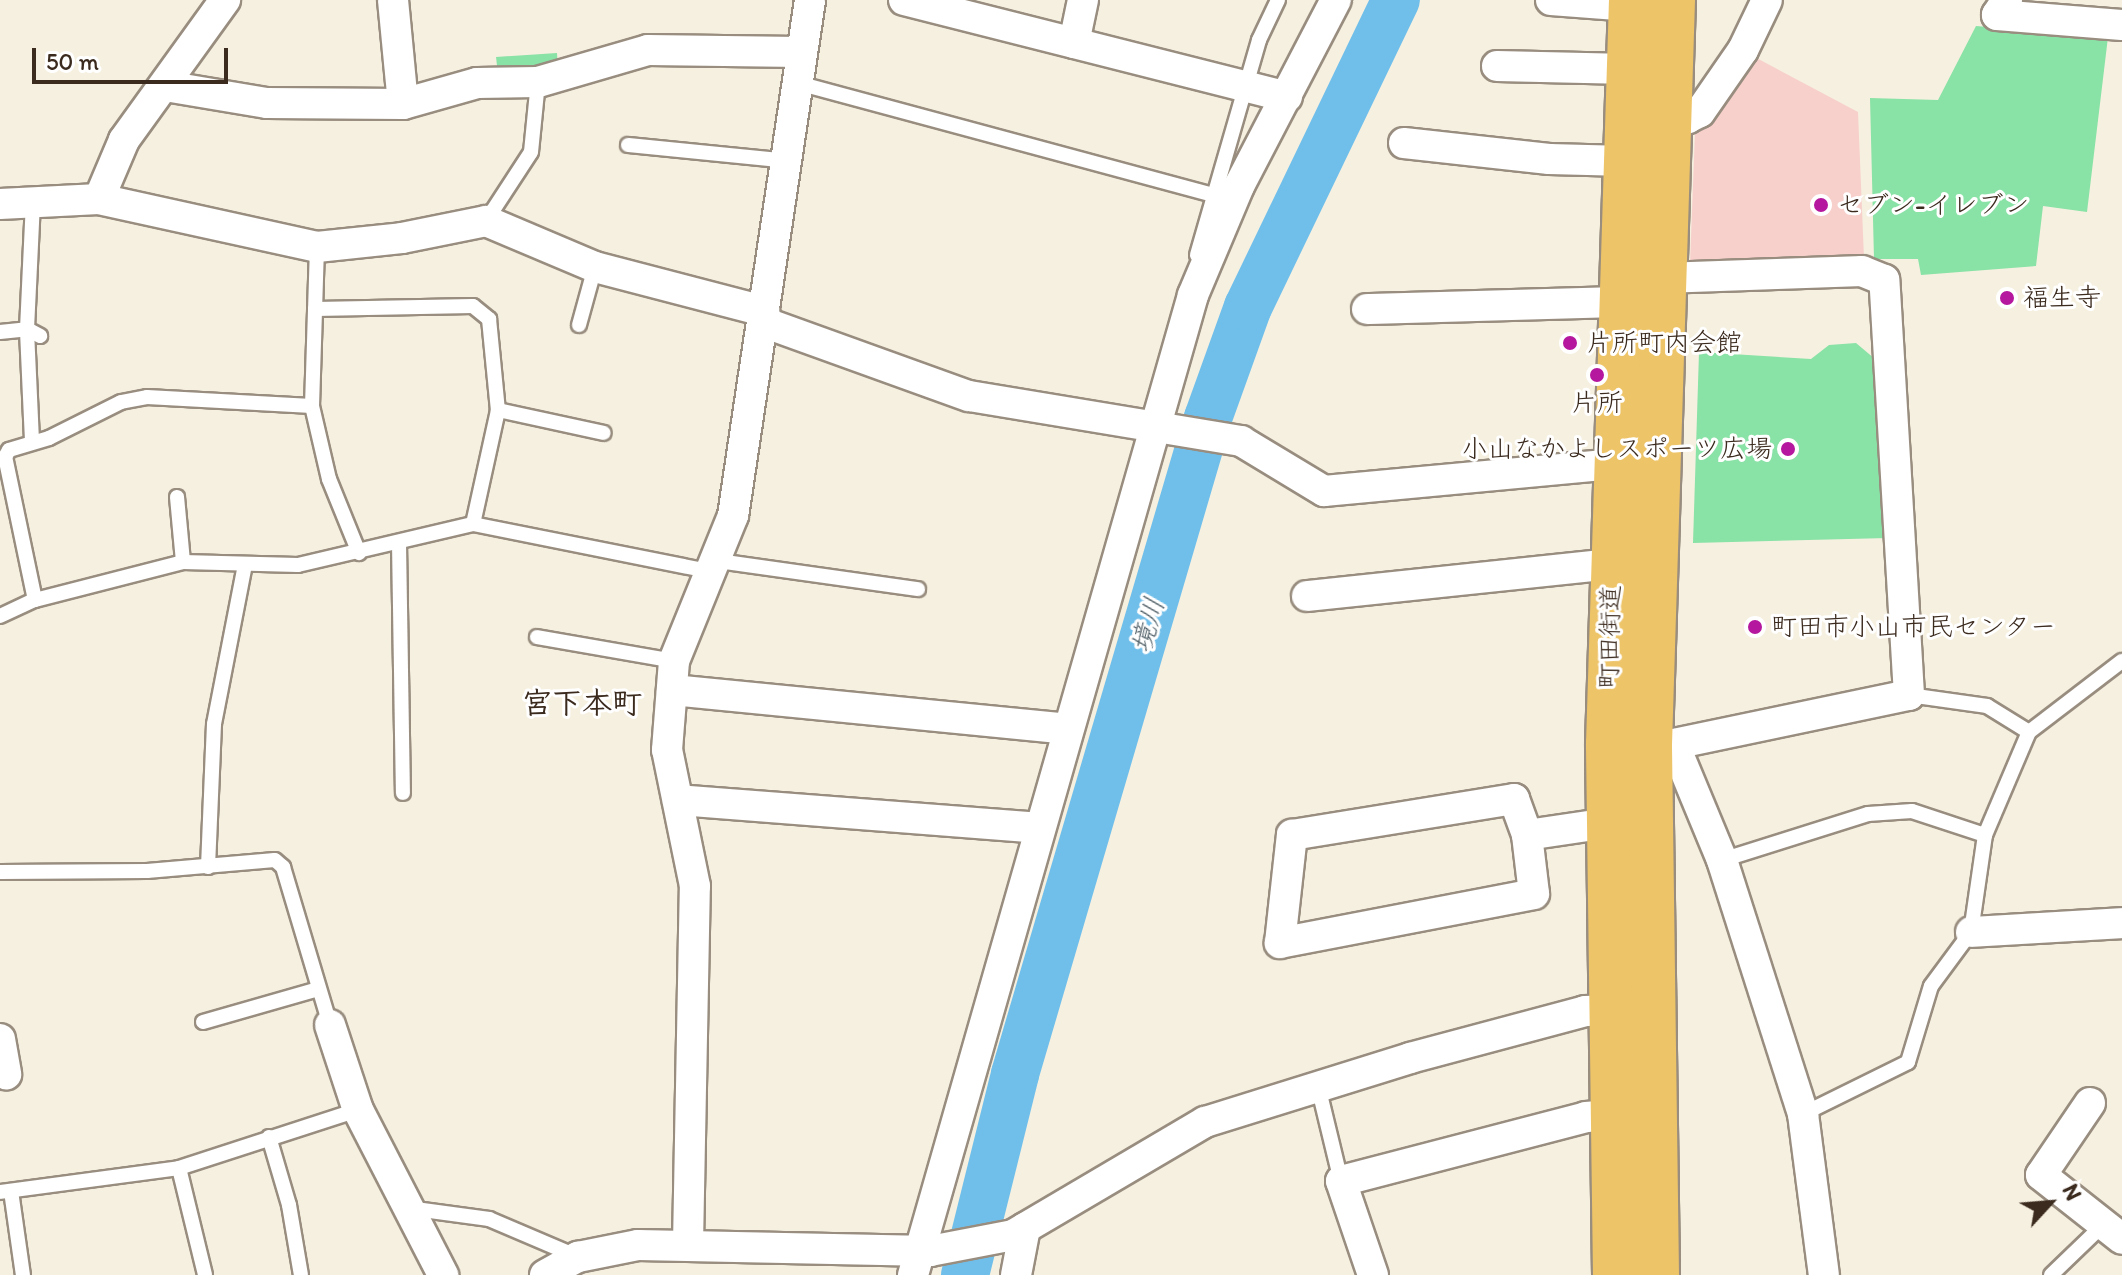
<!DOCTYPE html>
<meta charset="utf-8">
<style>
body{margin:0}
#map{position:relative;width:2122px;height:1275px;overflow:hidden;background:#f6f0e0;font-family:Itim,"Klee One",sans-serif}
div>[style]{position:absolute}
.built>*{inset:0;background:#f7d0cc}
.green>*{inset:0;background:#89e2a6}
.river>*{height:48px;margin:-24px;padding:0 24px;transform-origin:24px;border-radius:24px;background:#70bfeb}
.roads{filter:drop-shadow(2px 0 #988d7f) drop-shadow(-2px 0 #988d7f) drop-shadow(0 2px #988d7f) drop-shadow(0 -2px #988d7f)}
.service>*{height:14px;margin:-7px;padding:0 7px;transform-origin:7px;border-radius:7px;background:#fff}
.minor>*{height:30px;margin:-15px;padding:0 15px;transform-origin:15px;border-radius:15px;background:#fff}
.primary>*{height:44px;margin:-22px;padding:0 22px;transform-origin:22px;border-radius:22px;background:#eec469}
.dots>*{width:22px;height:22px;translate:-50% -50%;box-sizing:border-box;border:4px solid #fff;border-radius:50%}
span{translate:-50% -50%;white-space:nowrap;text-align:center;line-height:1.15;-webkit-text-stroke:6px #fff;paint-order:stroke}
.poi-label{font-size:26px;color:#3b2a1e}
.left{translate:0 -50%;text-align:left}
.right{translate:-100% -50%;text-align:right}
.street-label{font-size:26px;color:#3b2a1e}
.water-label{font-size:28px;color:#4e5e66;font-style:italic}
.quarter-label{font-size:30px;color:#3b2a1e;font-weight:700}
.north{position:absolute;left:2010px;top:1163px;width:80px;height:80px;-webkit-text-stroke:6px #fff;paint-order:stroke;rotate:64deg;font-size:22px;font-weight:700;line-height:32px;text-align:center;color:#3b2a1e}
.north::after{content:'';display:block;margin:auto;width:28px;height:36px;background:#3b2a1e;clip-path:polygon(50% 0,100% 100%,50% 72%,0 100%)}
.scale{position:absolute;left:32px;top:48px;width:196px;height:36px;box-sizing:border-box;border:4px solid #3b2a1e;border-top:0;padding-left:10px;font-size:24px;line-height:28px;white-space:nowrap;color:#3b2a1e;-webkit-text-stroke:6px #fff;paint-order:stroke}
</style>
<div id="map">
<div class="built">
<div style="clip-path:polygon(1751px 55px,1858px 112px,1864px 258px,1690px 264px,1695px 131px)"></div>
</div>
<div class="green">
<div style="clip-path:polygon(1976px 26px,2108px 37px,2087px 212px,2043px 206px,2036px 266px,1921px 275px,1918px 259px,1874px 259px,1870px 98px,1938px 100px)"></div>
<div style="clip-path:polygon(557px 53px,558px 68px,498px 74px,496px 57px)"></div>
<div style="clip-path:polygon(1856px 343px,1875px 359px,1888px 538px,1693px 543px,1699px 352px,1811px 359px,1829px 345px)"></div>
</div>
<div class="river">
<div style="left:965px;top:1275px;width:207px;rotate:-76deg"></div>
<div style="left:1015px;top:1074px;width:684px;rotate:-73.61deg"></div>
<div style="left:1208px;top:418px;width:118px;rotate:-70.2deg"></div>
<div style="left:1248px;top:307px;width:341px;rotate:-64.3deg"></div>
</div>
<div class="roads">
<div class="service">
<div style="left:798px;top:83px;width:427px;rotate:15.1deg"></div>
<div style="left:628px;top:145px;width:160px;rotate:5.7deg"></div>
<div style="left:486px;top:221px;width:82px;rotate:-56.9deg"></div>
<div style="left:531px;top:152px;width:70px;rotate:-84.3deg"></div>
<div style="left:317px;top:247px;width:159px;rotate:91.8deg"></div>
<div style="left:312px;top:406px;width:75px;rotate:76.9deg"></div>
<div style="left:329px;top:479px;width:80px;rotate:67.9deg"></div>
<div style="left:1197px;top:255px;width:224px;rotate:-73.9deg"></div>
<div style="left:1259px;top:40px;width:44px;rotate:-64.6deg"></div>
<div style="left:315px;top:309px;width:158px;rotate:-1.1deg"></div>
<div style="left:473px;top:306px;width:21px;rotate:39deg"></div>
<div style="left:489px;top:319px;width:91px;rotate:84.4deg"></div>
<div style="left:579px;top:325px;width:60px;rotate:-74.6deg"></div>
<div style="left:0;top:332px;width:27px;rotate:-6deg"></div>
<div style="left:27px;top:329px;width:15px;rotate:28deg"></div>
<div style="left:32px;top:441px;width:112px;rotate:-92.6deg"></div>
<div style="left:27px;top:329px;width:128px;rotate:-87.3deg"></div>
<div style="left:177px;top:497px;width:65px;rotate:84.7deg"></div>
<div style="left:473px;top:524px;width:117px;rotate:-77.6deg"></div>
<div style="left:498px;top:410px;width:108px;rotate:12.2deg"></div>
<div style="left:399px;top:543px;width:250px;rotate:89.1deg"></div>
<div style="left:718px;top:561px;width:202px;rotate:8deg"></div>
<div style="left:35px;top:600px;width:146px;rotate:-101.8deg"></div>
<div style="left:5px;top:457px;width:8px;rotate:-60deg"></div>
<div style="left:9px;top:450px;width:42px;rotate:-16.7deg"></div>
<div style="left:49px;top:438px;width:80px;rotate:-26.6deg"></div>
<div style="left:121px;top:402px;width:26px;rotate:-11deg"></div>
<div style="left:147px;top:397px;width:165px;rotate:3.1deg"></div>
<div style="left:0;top:616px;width:38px;rotate:-25deg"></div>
<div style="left:35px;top:600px;width:153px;rotate:-14.4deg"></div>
<div style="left:183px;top:562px;width:115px;rotate:1.5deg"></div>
<div style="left:298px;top:565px;width:180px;rotate:-13.2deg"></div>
<div style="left:473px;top:524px;width:246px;rotate:11.3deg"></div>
<div style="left:537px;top:637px;width:139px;rotate:9.9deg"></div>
<div style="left:1909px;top:695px;width:79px;rotate:8deg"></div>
<div style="left:1987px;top:706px;width:49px;rotate:31.8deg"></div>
<div style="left:1722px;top:860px;width:153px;rotate:-17.5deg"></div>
<div style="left:1868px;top:814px;width:44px;rotate:-3.9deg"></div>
<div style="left:1912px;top:811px;width:77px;rotate:18.2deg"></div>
<div style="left:208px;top:867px;width:143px;rotate:-87.6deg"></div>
<div style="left:214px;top:724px;width:162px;rotate:-79deg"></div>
<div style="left:0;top:872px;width:147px;rotate:-0.4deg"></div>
<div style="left:147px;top:871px;width:128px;rotate:-4.9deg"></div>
<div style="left:275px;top:860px;width:11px;rotate:41deg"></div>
<div style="left:283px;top:867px;width:165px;rotate:73.4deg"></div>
<div style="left:203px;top:1022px;width:120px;rotate:-16deg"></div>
<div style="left:1318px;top:1086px;width:98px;rotate:76.4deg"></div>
<div style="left:1803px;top:1114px;width:117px;rotate:-26.3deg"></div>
<div style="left:1908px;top:1062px;width:79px;rotate:-73.2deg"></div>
<div style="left:1931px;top:986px;width:67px;rotate:-53.5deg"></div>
<div style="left:1971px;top:932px;width:98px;rotate:-81.8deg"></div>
<div style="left:1985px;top:835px;width:112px;rotate:-66.9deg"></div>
<div style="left:2029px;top:732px;width:117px;rotate:-37.4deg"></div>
<div style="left:269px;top:1137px;width:71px;rotate:73.6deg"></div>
<div style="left:289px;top:1205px;width:71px;rotate:80.3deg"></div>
<div style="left:179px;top:1168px;width:110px;rotate:76.3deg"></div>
<div style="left:11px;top:1191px;width:85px;rotate:81.9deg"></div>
<div style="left:0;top:1192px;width:181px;rotate:-7.6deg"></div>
<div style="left:179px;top:1168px;width:188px;rotate:-18deg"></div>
<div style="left:408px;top:1208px;width:82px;rotate:7.7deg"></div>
<div style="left:489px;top:1219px;width:97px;rotate:23.1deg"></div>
<div style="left:2051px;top:1275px;width:71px;rotate:-43.9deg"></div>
</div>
<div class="minor">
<div style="left:393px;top:0;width:104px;rotate:84.5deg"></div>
<div style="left:904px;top:0;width:395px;rotate:14.2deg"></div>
<div style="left:1551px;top:0;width:80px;rotate:4.3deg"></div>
<div style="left:2007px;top:0;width:18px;rotate:124deg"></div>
<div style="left:1997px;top:15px;width:125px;rotate:4.6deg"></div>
<div style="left:1074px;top:43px;width:44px;rotate:-78.2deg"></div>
<div style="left:1497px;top:66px;width:132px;rotate:1.3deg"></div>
<div style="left:165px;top:86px;width:103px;rotate:9.5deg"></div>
<div style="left:267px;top:103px;width:136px;rotate:0.4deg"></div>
<div style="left:403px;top:104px;width:77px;rotate:-15.8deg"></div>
<div style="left:477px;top:83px;width:61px;rotate:-0.9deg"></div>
<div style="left:538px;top:82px;width:115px;rotate:-16.2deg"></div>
<div style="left:648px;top:50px;width:152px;rotate:0.8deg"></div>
<div style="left:1651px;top:117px;width:37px;rotate:2deg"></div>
<div style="left:1688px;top:118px;width:13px;rotate:-27deg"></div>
<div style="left:1700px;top:112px;width:75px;rotate:-55.3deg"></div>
<div style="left:1743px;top:50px;width:55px;rotate:-64.4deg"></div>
<div style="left:1404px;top:143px;width:146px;rotate:6.3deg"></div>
<div style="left:1549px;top:159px;width:77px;rotate:1.5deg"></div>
<div style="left:99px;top:199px;width:64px;rotate:-67deg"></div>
<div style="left:124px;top:140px;width:173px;rotate:-54.2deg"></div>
<div style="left:0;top:204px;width:99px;rotate:-2.9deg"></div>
<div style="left:99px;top:199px;width:223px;rotate:12.4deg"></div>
<div style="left:317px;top:247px;width:85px;rotate:-6deg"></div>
<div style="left:402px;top:238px;width:86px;rotate:-11.4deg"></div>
<div style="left:486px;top:221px;width:118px;rotate:22.9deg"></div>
<div style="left:595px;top:267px;width:175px;rotate:14.6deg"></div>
<div style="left:1367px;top:309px;width:254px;rotate:-1.6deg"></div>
<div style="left:763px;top:322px;width:219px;rotate:19.8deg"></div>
<div style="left:969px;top:396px;width:276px;rotate:9.4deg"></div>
<div style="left:1241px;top:441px;width:97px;rotate:31.1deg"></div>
<div style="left:1324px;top:491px;width:293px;rotate:-5.3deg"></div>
<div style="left:1307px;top:596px;width:327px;rotate:-6deg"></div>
<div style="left:672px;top:690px;width:397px;rotate:5.6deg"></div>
<div style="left:1634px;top:744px;width:40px"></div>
<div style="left:1674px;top:744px;width:240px;rotate:-11.8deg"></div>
<div style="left:1909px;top:695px;width:416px;rotate:-93.4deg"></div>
<div style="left:1884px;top:280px;width:24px;rotate:-158deg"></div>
<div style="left:1862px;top:271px;width:199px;rotate:178deg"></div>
<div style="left:1674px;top:744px;width:126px;rotate:67.5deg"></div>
<div style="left:1722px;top:860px;width:267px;rotate:72.3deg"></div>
<div style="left:1803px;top:1114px;width:162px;rotate:82.6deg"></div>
<div style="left:1514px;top:799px;width:38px;rotate:70deg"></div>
<div style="left:1527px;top:835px;width:59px;rotate:83.2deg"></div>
<div style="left:1534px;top:894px;width:259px;rotate:169.1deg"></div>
<div style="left:1280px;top:943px;width:109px;rotate:-83.7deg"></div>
<div style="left:1292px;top:835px;width:225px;rotate:-9.2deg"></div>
<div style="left:678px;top:800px;width:362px;rotate:4.4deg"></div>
<div style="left:1527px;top:835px;width:82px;rotate:-8.4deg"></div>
<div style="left:1971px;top:932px;width:151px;rotate:-3.4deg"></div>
<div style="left:330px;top:1025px;width:89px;rotate:71.8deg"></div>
<div style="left:358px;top:1110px;width:186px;rotate:62.7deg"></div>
<div style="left:0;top:1039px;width:36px;rotate:80deg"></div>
<div style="left:2090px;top:1103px;width:87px;rotate:124.2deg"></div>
<div style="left:2041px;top:1175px;width:103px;rotate:38.3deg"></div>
<div style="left:688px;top:1244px;width:358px;rotate:-88.9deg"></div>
<div style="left:695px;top:886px;width:139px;rotate:-101.6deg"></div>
<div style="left:667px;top:750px;width:89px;rotate:-85.5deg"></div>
<div style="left:674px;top:661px;width:157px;rotate:-67.9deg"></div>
<div style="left:733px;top:516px;width:522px;rotate:-81.51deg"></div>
<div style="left:545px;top:1275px;width:38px;rotate:-29deg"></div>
<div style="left:578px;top:1257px;width:61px;rotate:-11.3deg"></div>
<div style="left:638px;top:1245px;width:292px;rotate:1.2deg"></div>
<div style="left:930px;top:1251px;width:85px;rotate:-10.9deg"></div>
<div style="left:1013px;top:1235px;width:223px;rotate:-30.5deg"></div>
<div style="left:1205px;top:1122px;width:215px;rotate:-17.3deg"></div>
<div style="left:1410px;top:1058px;width:181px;rotate:-15deg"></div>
<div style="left:1585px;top:1011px;width:24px;rotate:-2deg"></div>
<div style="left:913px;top:1275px;width:1019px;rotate:-74.05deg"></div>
<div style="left:1193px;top:295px;width:118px;rotate:-67.1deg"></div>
<div style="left:1239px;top:186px;width:210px;rotate:-62.5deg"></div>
<div style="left:1016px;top:1275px;width:48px;rotate:-79.2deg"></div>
<div style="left:1373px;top:1275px;width:99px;rotate:-108.8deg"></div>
<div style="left:1341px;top:1181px;width:253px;rotate:-14.6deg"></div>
<div style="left:1586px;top:1117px;width:24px;rotate:-5deg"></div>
</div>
<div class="primary">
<div style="left:1615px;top:1275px;width:531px;rotate:-90.76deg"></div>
<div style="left:1608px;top:744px;width:744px;rotate:-88.23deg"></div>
<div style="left:1657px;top:1275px;width:531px;rotate:-90.76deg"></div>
<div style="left:1650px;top:744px;width:744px;rotate:-88.23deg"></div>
</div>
</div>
<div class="dots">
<div style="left:1821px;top:205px;background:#b5179e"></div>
<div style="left:2007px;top:298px;background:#b5179e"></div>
<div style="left:1570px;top:343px;background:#b5179e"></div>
<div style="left:1597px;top:375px;background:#b5179e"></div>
<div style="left:1788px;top:449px;background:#b5179e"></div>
<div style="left:1755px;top:627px;background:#b5179e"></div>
</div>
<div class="poi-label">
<span class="left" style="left:1837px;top:205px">セブン-イレブン</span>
<span class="left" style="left:2023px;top:298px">福生寺</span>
<span class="left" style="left:1586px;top:343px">片所町内会館</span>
<span style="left:1597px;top:403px">片所</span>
<span class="right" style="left:1772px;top:449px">小山なかよしスポーツ広場</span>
<span class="left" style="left:1771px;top:627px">町田市小山市民センター</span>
</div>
<div class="street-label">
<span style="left:1610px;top:637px;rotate:-89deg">町田街道</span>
</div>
<div class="water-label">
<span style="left:1147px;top:625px;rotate:-74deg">境川</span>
</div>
<div class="quarter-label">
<span style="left:582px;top:703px">宮下本町</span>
</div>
<div class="north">N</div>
<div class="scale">50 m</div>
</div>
